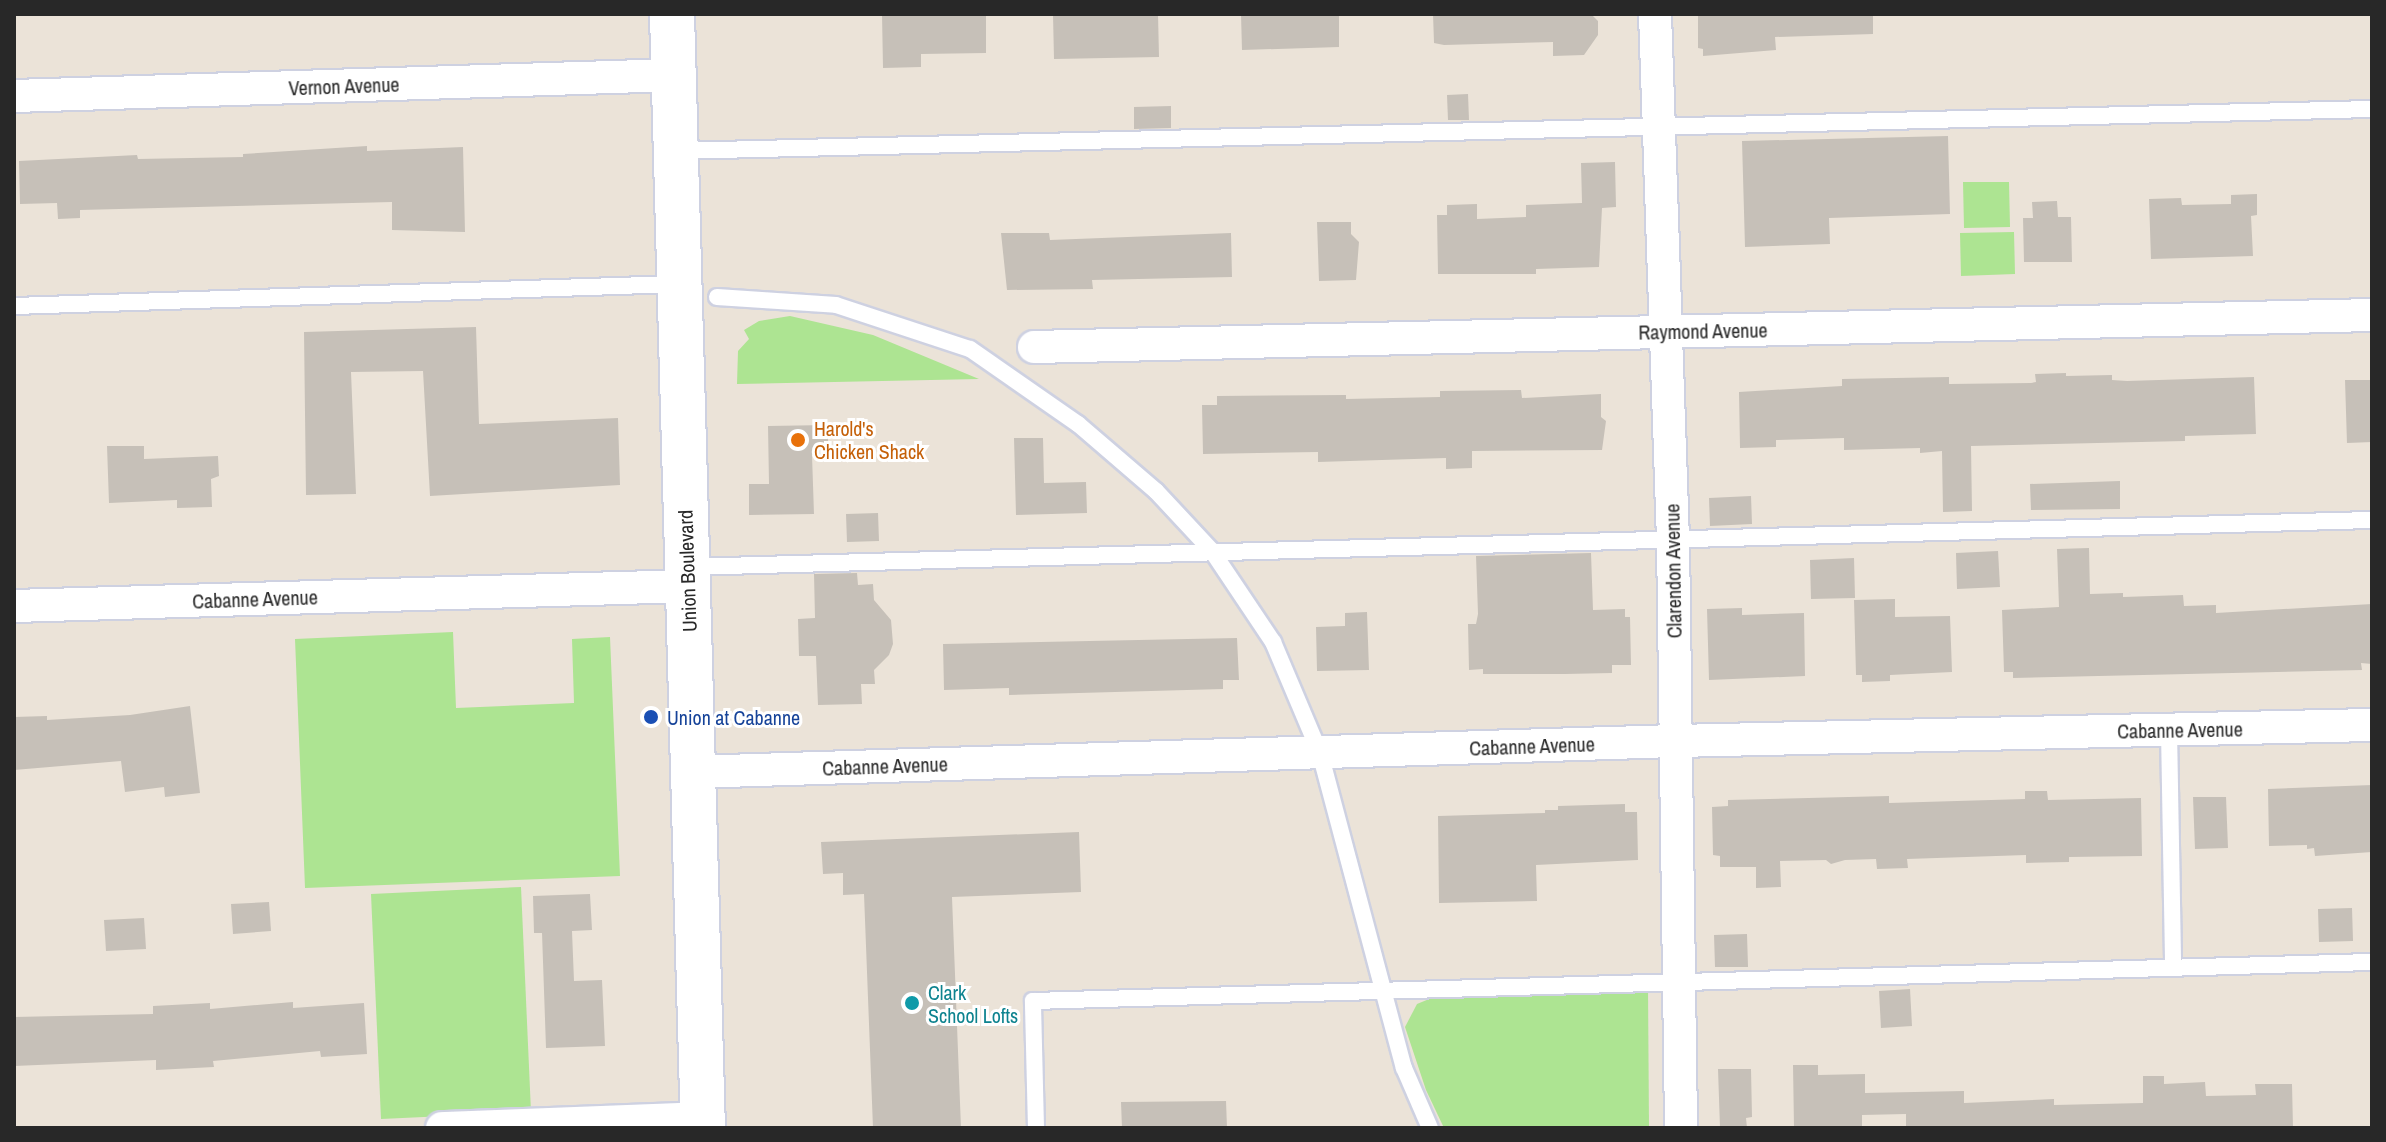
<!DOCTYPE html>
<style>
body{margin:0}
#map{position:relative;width:2386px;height:1142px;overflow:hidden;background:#ebe3d8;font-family:"Archivo Narrow",sans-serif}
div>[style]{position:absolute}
.green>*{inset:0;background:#ade492}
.building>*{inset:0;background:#c6c0b8}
.roads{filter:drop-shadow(2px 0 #ced1e1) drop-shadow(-2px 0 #ced1e1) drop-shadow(0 2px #ced1e1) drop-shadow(0 -2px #ced1e1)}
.lane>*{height:16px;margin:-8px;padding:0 8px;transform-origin:8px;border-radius:8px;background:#fff}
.street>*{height:32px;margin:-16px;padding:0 16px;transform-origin:16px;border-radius:16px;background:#fff}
.secondary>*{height:44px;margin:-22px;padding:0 22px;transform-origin:22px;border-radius:22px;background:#fff}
.dots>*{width:22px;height:22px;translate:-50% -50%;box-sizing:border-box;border:4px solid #fff;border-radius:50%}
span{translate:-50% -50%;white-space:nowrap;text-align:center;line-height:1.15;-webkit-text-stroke:6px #fff;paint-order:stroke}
.street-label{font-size:20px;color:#282828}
.food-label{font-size:20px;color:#c56008}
.left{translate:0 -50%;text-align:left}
.transit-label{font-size:20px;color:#164399}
.culture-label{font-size:20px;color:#0d838f}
.frame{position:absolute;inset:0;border:16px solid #282828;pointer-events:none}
</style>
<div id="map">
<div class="green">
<div style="clip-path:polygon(1963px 182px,2009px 182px,2010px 227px,1964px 228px)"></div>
<div style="clip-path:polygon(2014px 232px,2015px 274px,1961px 276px,1960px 233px)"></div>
<div style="clip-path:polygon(790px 316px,873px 335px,979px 379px,737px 384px,738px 351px,749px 339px,744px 330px,759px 321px)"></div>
<div style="clip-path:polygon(453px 632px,456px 708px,574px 703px,572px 639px,610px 637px,620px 876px,305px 888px,295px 639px)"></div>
<div style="clip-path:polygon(521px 887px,531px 1112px,381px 1119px,371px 894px)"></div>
<div style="clip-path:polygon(1648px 987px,1649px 1128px,1444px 1128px,1426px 1090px,1405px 1027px,1417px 1004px,1439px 995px)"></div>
</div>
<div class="building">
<div style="clip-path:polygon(882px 14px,986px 14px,986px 53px,921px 54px,921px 67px,883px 68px)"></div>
<div style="clip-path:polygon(1053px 14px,1158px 14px,1159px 57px,1054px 59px)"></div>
<div style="clip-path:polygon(1241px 14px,1339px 14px,1339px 47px,1242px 50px)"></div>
<div style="clip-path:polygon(1433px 14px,1591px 14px,1598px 21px,1598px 35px,1584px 55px,1553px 56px,1553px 42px,1444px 45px,1434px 43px)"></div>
<div style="clip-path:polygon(1698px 14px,1873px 14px,1873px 34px,1775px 37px,1776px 50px,1703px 56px,1703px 49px,1698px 48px)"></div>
<div style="clip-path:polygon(1468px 94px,1469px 120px,1448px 120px,1447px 95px)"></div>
<div style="clip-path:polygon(1171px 106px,1171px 128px,1134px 129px,1134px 107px)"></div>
<div style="clip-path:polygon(1948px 136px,1950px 214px,1829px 218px,1830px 244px,1745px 247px,1742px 141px)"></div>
<div style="clip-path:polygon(367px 146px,367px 151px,463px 147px,465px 232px,392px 230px,392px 202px,80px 210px,80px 218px,58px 219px,57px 203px,20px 204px,19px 161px,137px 155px,138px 159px,243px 157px,243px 154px)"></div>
<div style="clip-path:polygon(1615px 162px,1616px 207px,1602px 208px,1599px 267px,1536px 269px,1536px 274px,1438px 274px,1437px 215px,1447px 215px,1447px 205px,1477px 204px,1477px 219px,1526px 217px,1526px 205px,1582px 203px,1581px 163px)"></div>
<div style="clip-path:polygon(2257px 194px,2257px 215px,2251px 216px,2253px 256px,2151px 259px,2149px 199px,2181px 198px,2182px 205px,2231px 204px,2231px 195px)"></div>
<div style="clip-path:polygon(2057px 201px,2058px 217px,2071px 217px,2072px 262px,2024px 262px,2023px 218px,2033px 218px,2032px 202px)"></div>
<div style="clip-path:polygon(1317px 222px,1351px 222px,1351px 234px,1359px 242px,1356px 280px,1319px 281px)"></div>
<div style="clip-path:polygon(1001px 233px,1049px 233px,1050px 240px,1231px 233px,1232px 277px,1092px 280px,1093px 289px,1007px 290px)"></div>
<div style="clip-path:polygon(476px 327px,479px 424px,618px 418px,620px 485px,430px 496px,423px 371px,351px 372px,356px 494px,306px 495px,304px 332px)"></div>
<div style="clip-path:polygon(2066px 373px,2066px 376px,2112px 375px,2112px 380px,2127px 381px,2254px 377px,2256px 434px,2185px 436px,2185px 441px,1971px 446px,1972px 511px,1943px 512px,1942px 451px,1920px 453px,1920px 448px,1844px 450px,1844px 438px,1776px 440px,1776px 447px,1740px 448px,1739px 392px,1842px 386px,1842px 379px,1949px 377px,1949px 384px,2031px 383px,2036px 382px,2035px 374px)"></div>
<div style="clip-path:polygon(2345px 380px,2372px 380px,2372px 442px,2347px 443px)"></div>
<div style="clip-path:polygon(1521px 390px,1522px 398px,1601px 394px,1601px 417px,1606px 421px,1602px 450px,1472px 451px,1472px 468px,1446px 469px,1446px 458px,1318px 462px,1318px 452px,1203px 454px,1202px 405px,1217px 405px,1217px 396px,1346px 395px,1346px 399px,1440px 397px,1440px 391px)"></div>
<div style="clip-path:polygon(828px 425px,828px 455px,812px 455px,814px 514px,749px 515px,749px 484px,769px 484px,768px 426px)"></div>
<div style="clip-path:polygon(1014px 438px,1043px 438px,1044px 483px,1086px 482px,1087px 513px,1016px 515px)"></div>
<div style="clip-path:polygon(107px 446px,144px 446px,144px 459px,218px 456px,219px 476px,211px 479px,212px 507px,177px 508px,177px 500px,109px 503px)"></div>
<div style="clip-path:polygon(2120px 481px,2120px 509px,2031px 510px,2030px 484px)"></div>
<div style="clip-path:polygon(1751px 496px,1752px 524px,1710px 526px,1709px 498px)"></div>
<div style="clip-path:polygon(878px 513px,879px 541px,847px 542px,846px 514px)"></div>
<div style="clip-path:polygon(2089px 548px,2090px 594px,2123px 593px,2123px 597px,2183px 595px,2184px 606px,2216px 605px,2216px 613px,2372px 604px,2372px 664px,2361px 663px,2362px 670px,2013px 678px,2013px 672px,2004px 672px,2002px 610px,2059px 607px,2057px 549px)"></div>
<div style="clip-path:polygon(1998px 551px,2000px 587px,1957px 589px,1956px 553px)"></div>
<div style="clip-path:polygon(1591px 553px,1593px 610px,1625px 609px,1625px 617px,1630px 617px,1631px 665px,1612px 665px,1612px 673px,1565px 674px,1483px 674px,1483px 669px,1469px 670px,1468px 624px,1476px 624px,1478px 614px,1476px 556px)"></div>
<div style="clip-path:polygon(1854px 558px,1855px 598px,1811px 599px,1810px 560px)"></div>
<div style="clip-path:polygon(857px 573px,858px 585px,873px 584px,874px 600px,891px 620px,893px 644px,889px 655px,874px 670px,875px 684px,861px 684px,862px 704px,818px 705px,816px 656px,799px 656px,798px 619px,815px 618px,814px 574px)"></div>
<div style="clip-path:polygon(1895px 599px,1895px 617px,1950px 616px,1952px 672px,1890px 675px,1890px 681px,1862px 682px,1862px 675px,1856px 675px,1854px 600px)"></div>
<div style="clip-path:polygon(1742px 608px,1742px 615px,1804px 613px,1805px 676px,1709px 680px,1707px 609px)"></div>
<div style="clip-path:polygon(1367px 612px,1369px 670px,1317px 671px,1316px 627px,1345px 626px,1345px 613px)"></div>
<div style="clip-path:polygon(1237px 638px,1239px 680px,1223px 680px,1223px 689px,1009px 695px,1009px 688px,944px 690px,943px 644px)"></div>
<div style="clip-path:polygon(190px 706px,200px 793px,165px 797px,164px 787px,125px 792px,121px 761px,14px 770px,14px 717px,47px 716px,47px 720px,130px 715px)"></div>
<div style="clip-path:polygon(2372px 785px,2372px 852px,2315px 856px,2314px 848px,2307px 849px,2307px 845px,2269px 846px,2268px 789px)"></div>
<div style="clip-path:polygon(2025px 791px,2047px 791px,2048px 800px,2141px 798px,2142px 856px,2069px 857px,2069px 862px,2026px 863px,2026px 855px,1907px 859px,1908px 868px,1877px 869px,1876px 859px,1845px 860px,1831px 864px,1826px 860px,1780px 861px,1781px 887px,1756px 888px,1756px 867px,1720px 867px,1720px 856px,1713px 855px,1712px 807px,1728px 806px,1728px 800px,1889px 796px,1889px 803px,2025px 799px)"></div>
<div style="clip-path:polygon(2193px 797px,2226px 797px,2228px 848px,2195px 849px)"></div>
<div style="clip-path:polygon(1625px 804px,1625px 812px,1637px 812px,1638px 860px,1536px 865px,1537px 901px,1439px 903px,1438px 816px,1545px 813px,1545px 810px,1558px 810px,1558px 806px)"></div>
<div style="clip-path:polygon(1079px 832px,1081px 892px,952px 897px,961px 1128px,873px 1128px,864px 894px,843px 895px,843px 873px,823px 874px,821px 842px)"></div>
<div style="clip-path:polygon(590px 894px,592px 930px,572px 931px,574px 981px,602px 980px,605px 1046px,546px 1048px,542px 933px,534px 933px,533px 896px)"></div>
<div style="clip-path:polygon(269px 902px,271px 931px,233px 934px,231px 904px)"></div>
<div style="clip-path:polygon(2352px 908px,2353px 941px,2319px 942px,2318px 909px)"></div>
<div style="clip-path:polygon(144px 918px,146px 949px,106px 951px,104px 920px)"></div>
<div style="clip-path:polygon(1747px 934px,1748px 967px,1715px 967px,1714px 935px)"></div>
<div style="clip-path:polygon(1910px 989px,1912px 1026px,1881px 1028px,1879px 991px)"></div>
<div style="clip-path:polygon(293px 1002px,293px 1008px,364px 1003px,367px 1054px,321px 1057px,320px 1051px,213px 1061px,214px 1067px,156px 1070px,156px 1060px,14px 1066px,14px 1017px,153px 1014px,153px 1006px,210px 1003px,210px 1009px)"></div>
<div style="clip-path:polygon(1793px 1065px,1818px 1065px,1818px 1075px,1865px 1074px,1865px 1093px,1964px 1091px,1964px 1103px,2054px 1099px,2054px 1105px,2143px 1103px,2143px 1076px,2164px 1076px,2164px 1084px,2205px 1082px,2206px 1096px,2256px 1095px,2255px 1084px,2292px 1084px,2293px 1128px,1906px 1128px,1906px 1114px,1862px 1115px,1862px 1128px,1794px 1128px)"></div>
<div style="clip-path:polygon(1718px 1069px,1751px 1069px,1752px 1117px,1746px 1118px,1747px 1128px,1720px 1128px)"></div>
<div style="clip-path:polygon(1226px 1101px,1227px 1128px,1122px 1128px,1121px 1102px)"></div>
</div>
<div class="roads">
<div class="lane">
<div style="left:677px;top:151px;width:1696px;rotate:-1.42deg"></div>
<div style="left:717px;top:297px;width:119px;rotate:3.8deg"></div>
<div style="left:836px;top:305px;width:141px;rotate:18.2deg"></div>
<div style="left:970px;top:349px;width:131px;rotate:34.8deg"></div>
<div style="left:1078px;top:424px;width:103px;rotate:40.7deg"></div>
<div style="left:1156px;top:491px;width:82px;rotate:47deg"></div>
<div style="left:1212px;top:551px;width:110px;rotate:56.2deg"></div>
<div style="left:1273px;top:642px;width:121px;rotate:67.1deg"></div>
<div style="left:1320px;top:753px;width:326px;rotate:75.1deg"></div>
<div style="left:1404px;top:1068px;width:65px;rotate:66.6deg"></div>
<div style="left:14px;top:306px;width:662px;rotate:-1.9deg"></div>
<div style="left:688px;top:567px;width:1685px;rotate:-1.6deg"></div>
<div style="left:2169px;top:730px;width:237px;rotate:89deg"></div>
<div style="left:1036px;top:1128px;width:127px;rotate:-91.4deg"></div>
<div style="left:1033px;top:1001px;width:1340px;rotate:-1.67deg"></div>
</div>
<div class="street">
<div style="left:1655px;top:14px;width:525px;rotate:88.04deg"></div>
<div style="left:1673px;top:539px;width:589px;rotate:89.22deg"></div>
<div style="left:14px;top:96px;width:660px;rotate:-1.82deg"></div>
<div style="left:1034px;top:347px;width:1338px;rotate:-1.37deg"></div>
<div style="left:14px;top:606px;width:674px;rotate:-1.7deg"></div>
<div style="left:693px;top:772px;width:983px;rotate:-1.81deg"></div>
<div style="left:1676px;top:741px;width:696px;rotate:-1.32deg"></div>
<div style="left:442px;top:1128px;width:261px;rotate:-2.2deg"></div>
</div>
<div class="secondary">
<div style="left:672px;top:14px;width:1114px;rotate:88.41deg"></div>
</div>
</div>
<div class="dots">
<div style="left:798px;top:440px;background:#e8710a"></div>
<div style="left:651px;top:717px;background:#1a4fb4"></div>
<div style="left:912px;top:1003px;background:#0f9aa8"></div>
</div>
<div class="street-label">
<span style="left:344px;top:86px;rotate:-2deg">Vernon Avenue</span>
<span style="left:1703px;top:331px;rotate:-1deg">Raymond Avenue</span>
<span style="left:687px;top:571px;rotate:-92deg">Union Boulevard</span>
<span style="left:1673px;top:571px;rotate:-91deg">Clarendon Avenue</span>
<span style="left:255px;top:599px;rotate:-2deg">Cabanne Avenue</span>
<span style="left:2180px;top:730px;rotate:-1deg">Cabanne Avenue</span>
<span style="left:1532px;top:746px;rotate:-2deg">Cabanne Avenue</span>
<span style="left:885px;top:766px;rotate:-2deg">Cabanne Avenue</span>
</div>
<div class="food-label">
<span class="left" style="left:814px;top:440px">Harold's<br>Chicken Shack</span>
</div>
<div class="transit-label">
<span class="left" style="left:667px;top:717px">Union at Cabanne</span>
</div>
<div class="culture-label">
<span class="left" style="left:928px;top:1004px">Clark<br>School Lofts</span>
</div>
<div class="frame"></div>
</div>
